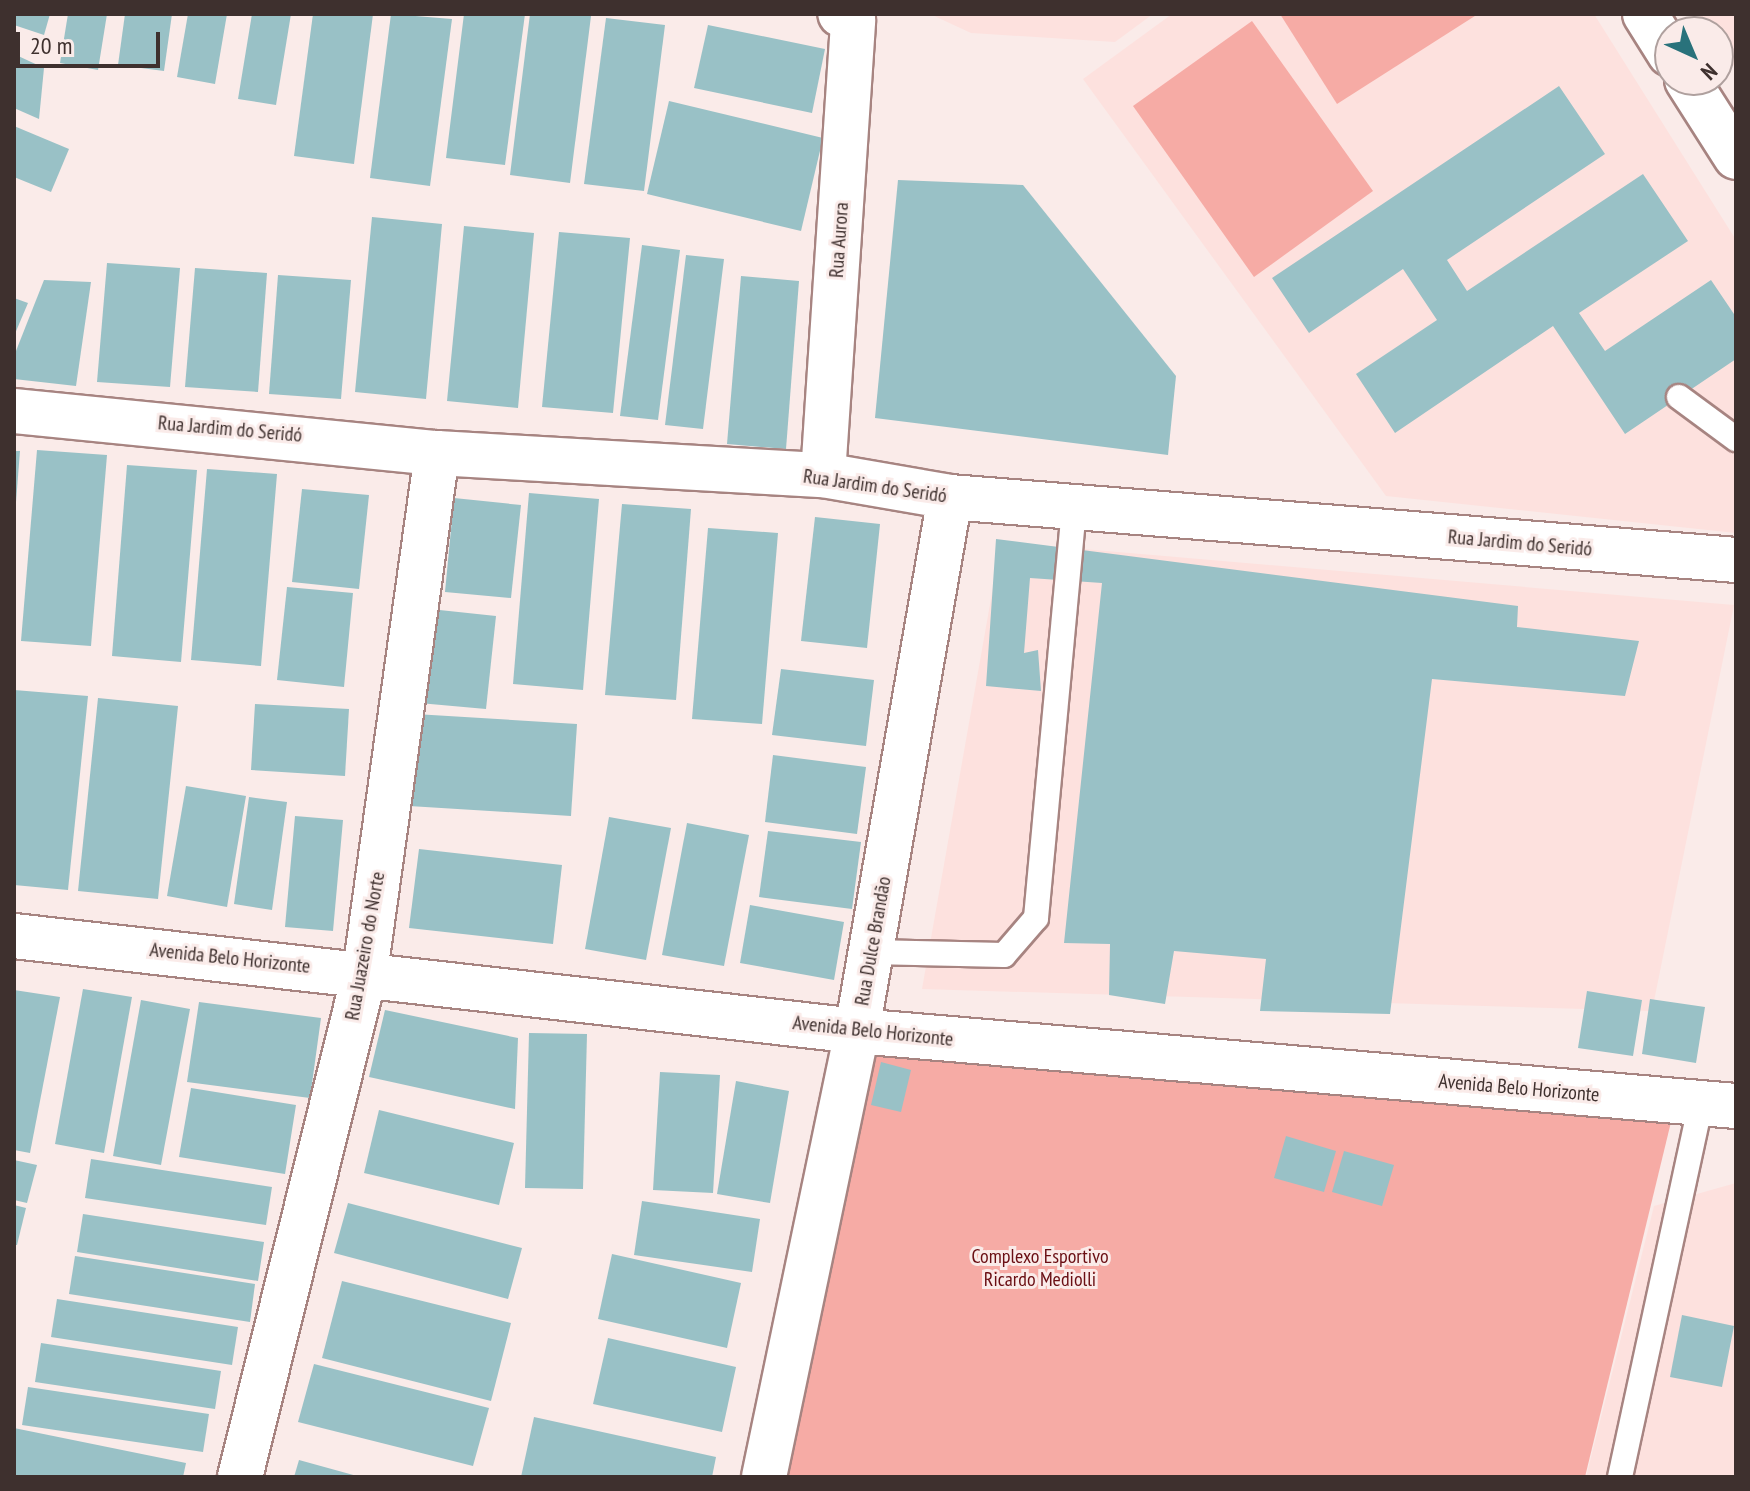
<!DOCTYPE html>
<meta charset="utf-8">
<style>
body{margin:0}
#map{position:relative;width:1750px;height:1491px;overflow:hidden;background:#faebe9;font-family:"PT Sans Narrow",sans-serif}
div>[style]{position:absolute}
.built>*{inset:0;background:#fde1de}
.green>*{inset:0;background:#f6aba5}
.building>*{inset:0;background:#99c1c6}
.roads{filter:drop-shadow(2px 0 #a78481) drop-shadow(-2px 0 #a78481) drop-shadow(0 2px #a78481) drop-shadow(0 -2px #a78481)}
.lane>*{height:24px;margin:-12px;padding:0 12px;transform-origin:12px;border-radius:12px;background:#fff}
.street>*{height:44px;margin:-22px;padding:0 22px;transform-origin:22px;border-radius:22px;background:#fff}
.secondary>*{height:44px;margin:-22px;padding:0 22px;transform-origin:22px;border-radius:22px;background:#fff}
span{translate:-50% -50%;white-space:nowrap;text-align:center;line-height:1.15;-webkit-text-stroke:6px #faebe9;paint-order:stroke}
.street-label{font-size:20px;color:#3e302e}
.park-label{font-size:20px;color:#6a0e13}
.frame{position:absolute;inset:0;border:16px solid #3e302e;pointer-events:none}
.north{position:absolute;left:1654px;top:16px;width:80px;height:80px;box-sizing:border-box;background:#faebe9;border:2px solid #afa09e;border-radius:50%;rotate:136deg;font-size:22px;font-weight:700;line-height:32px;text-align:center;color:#3e302e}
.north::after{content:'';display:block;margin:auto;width:28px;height:36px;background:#29727b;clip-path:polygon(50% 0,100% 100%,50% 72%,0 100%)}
.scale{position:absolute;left:16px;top:32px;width:144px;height:36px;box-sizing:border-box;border:4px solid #3e302e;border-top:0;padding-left:10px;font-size:24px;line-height:28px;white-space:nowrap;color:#3e302e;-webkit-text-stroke:6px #faebe9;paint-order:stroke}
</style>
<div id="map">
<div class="built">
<div style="clip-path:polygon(930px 14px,1153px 14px,1115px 42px,971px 33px)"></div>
<div style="clip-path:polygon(1172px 14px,1594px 14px,1736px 240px,1736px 533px,1386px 496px,1083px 79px)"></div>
<div style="clip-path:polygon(1698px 14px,1736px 14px,1736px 69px,1718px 43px,1718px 32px,1710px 32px)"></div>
<div style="clip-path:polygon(1001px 542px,1734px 605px,1652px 1011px,922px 989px)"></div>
<div style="clip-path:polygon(1736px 1183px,1736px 1477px,1586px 1477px,1654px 1206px)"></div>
</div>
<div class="green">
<div style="clip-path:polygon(1280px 14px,1478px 14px,1337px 104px)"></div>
<div style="clip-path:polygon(1252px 21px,1373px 191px,1254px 277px,1133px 106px)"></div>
<div style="clip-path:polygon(875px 1041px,1671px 1122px,1585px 1477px,775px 1477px)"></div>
</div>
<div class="building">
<div style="clip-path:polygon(14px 14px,50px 14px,44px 35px,14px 25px)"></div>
<div style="clip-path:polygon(68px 14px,107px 14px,98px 70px,60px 63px)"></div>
<div style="clip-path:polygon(125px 14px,172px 14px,164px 71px,118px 65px)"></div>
<div style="clip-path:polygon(188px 14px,227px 14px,215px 84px,177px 77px)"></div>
<div style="clip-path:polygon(252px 14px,291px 14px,276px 105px,238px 99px)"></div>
<div style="clip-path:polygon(313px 14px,373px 14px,354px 164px,294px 156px)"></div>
<div style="clip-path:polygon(391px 14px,452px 19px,430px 186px,370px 178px)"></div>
<div style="clip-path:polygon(464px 14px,525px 14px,505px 165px,446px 158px)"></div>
<div style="clip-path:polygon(530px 14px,591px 16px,570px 183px,510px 175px)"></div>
<div style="clip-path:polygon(606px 18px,665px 25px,644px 191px,584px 184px)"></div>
<div style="clip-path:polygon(708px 25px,825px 49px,812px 113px,694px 88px)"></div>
<div style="clip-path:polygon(14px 54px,44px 68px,39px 119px,14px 108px)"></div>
<div style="clip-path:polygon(1559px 86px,1605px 154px,1447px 260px,1467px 291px,1643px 174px,1688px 241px,1579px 313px,1605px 351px,1711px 280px,1736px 317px,1736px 359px,1625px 434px,1553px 326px,1395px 433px,1356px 374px,1437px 320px,1403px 269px,1309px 333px,1272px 278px)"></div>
<div style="clip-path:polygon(669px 101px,823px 138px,801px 231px,647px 194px)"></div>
<div style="clip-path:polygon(14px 126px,69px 149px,51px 192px,14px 177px)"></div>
<div style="clip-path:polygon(898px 180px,1023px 185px,1176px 376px,1168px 455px,875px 418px)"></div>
<div style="clip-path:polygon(372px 217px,442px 224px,426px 399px,355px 392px)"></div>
<div style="clip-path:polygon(464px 226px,534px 233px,518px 408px,447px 401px)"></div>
<div style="clip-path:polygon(559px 232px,630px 238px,613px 413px,542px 407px)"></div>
<div style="clip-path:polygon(642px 245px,680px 250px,658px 420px,620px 416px)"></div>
<div style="clip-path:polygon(686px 255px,724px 259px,703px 429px,665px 425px)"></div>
<div style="clip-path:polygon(107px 263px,180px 268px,170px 387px,97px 382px)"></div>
<div style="clip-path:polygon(195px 268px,267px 273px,258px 392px,185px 387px)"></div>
<div style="clip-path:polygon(278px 275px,351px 280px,341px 399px,269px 394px)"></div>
<div style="clip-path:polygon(741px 276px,799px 281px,786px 449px,727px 444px)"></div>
<div style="clip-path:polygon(44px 280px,91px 282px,76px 386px,14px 379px,14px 356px)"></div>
<div style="clip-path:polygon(14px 298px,28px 303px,14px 336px)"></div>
<div style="clip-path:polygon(37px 450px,107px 455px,91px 646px,21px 641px)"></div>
<div style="clip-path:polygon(14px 451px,20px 451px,16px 502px,14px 502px)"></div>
<div style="clip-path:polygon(127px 465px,197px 470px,181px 662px,112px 656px)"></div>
<div style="clip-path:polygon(207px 469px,277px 474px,261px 666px,191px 660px)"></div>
<div style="clip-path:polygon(302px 489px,369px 495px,359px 589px,292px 582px)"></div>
<div style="clip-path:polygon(529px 493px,599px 499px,583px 690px,513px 684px)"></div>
<div style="clip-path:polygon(454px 498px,521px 505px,511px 598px,445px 592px)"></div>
<div style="clip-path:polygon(622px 504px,691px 509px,676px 700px,605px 695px)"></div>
<div style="clip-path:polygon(815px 517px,880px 524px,867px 648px,801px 641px)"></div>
<div style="clip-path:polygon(708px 528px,778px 533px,762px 724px,692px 719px)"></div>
<div style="clip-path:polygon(996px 539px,1518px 606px,1517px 627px,1639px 641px,1625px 696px,1432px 679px,1390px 1014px,1260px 1011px,1266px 959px,1174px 951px,1165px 1004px,1109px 995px,1110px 944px,1064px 943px,1102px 583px,1030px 578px,1024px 653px,1038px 650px,1041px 691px,986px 686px)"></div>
<div style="clip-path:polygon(287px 587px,353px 593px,344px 687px,277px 680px)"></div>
<div style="clip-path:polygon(430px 609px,496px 616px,486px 709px,419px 703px)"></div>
<div style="clip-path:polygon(781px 669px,874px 680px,866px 746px,772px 735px)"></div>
<div style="clip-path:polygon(14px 690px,88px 696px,68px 890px,14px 885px)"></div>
<div style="clip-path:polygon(98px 698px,178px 706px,158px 899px,78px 891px)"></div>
<div style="clip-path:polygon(255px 704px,349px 709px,345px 776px,251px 770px)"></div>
<div style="clip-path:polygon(415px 714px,577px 724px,571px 816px,409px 806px)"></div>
<div style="clip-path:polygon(773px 755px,866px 767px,857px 834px,765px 822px)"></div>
<div style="clip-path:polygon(186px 786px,246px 796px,227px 907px,167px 896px)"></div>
<div style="clip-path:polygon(249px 797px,287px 802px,272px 910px,234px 904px)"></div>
<div style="clip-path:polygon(295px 816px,343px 820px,333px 931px,285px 927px)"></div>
<div style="clip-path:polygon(609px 817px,671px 828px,646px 960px,585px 949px)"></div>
<div style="clip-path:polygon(687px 823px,749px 835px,724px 966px,662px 955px)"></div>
<div style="clip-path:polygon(768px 831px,861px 842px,852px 909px,759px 897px)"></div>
<div style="clip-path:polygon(419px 849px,562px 865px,553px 944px,409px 928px)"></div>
<div style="clip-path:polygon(750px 905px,844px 922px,834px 980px,740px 963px)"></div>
<div style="clip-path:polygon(83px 989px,132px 997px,104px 1153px,55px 1144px)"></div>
<div style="clip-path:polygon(14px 990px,60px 997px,30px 1153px,14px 1150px)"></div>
<div style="clip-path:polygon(1587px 991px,1642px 1000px,1633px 1056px,1578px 1048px)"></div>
<div style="clip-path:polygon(1650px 999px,1705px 1007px,1696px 1063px,1642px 1054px)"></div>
<div style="clip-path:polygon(141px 1000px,190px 1009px,161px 1165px,113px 1156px)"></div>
<div style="clip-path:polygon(199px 1002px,321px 1018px,310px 1098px,187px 1082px)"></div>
<div style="clip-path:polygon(385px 1010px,518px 1038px,515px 1109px,369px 1077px)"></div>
<div style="clip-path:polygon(529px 1033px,587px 1034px,583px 1189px,525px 1188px)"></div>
<div style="clip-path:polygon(881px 1062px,911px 1070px,901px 1112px,871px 1105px)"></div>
<div style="clip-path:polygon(660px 1072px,720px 1075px,713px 1193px,653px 1190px)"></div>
<div style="clip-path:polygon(736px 1081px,789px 1091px,770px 1203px,717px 1194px)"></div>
<div style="clip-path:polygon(191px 1088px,296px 1105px,285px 1174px,179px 1157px)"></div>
<div style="clip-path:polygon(379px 1110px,514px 1143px,499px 1205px,364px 1173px)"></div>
<div style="clip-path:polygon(1286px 1136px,1336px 1151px,1324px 1192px,1274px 1178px)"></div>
<div style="clip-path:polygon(1344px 1151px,1394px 1165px,1382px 1206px,1332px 1192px)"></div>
<div style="clip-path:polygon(91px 1159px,272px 1187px,266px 1225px,85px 1198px)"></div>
<div style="clip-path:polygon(14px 1160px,37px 1165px,27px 1203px,14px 1200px)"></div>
<div style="clip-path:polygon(642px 1201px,760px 1219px,752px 1272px,634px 1255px)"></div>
<div style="clip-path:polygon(348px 1203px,522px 1248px,508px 1299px,334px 1253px)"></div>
<div style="clip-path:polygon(14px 1205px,26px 1208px,17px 1245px,14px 1245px)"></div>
<div style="clip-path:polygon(83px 1214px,264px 1242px,258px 1281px,77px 1252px)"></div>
<div style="clip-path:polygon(612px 1254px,741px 1283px,727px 1348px,598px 1319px)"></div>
<div style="clip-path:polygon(75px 1256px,255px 1284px,250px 1322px,69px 1294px)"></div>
<div style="clip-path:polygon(342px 1281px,511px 1323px,491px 1401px,322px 1358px)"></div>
<div style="clip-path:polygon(57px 1299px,238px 1327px,232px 1365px,51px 1337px)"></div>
<div style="clip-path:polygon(1682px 1315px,1734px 1326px,1722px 1387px,1670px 1377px)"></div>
<div style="clip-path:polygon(608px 1338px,736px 1367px,722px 1432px,593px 1404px)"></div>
<div style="clip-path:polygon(41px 1343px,221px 1371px,215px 1409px,35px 1382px)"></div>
<div style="clip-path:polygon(314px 1364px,489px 1408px,473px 1466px,298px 1422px)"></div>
<div style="clip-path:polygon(28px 1387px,209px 1414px,203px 1452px,22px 1425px)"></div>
<div style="clip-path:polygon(534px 1417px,716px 1457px,712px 1477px,521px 1477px)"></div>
<div style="clip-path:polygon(14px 1428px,186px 1463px,183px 1477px,14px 1477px)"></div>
<div style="clip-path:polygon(299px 1460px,357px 1476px,357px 1477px,294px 1477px)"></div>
</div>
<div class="roads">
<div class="lane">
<div style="left:1679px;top:397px;width:71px;rotate:36.4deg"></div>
<div style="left:871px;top:952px;width:133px;rotate:1.3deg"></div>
<div style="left:1004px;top:955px;width:49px;rotate:-49.1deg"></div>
<div style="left:1036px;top:918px;width:412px;rotate:-84.7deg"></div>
<div style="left:1620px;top:1477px;width:383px;rotate:-77.8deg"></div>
</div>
<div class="street">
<div style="left:14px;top:411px;width:425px;rotate:5.7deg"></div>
<div style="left:437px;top:453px;width:387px;rotate:3.3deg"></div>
<div style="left:823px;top:475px;width:129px;rotate:9.8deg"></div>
<div style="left:950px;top:497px;width:789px;rotate:4.58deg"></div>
<div style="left:823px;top:475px;width:456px;rotate:-86.2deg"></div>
<div style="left:853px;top:20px;width:14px;rotate:-155deg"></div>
<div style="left:240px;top:1477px;width:520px;rotate:-76.1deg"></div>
<div style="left:365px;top:972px;width:524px;rotate:-82.1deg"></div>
<div style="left:764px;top:1477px;width:456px;rotate:-78.2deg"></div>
<div style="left:857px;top:1031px;width:542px;rotate:-80.12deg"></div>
</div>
<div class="secondary">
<div style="left:1645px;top:14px;width:47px;rotate:58deg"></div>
<div style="left:1687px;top:80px;width:91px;rotate:57.5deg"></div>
<div style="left:14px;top:936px;width:848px;rotate:6.43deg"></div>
<div style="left:857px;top:1031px;width:882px;rotate:4.88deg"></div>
</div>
</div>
<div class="street-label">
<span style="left:839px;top:240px;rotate:-86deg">Rua Aurora</span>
<span style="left:230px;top:429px;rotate:5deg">Rua Jardim do Seridó</span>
<span style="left:875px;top:486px;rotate:8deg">Rua Jardim do Seridó</span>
<span style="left:1520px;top:543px;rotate:5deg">Rua Jardim do Seridó</span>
<span style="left:873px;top:941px;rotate:-80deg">Rua Dulce Brandão</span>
<span style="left:365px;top:946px;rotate:-80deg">Rua Juazeiro do Norte</span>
<span style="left:230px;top:958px;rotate:6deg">Avenida Belo Horizonte</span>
<span style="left:873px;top:1031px;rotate:6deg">Avenida Belo Horizonte</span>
<span style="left:1519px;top:1088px;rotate:5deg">Avenida Belo Horizonte</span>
</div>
<div class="park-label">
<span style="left:1040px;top:1268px">Complexo Esportivo<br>Ricardo Mediolli</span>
</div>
<div class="frame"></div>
<div class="north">N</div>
<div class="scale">20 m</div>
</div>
